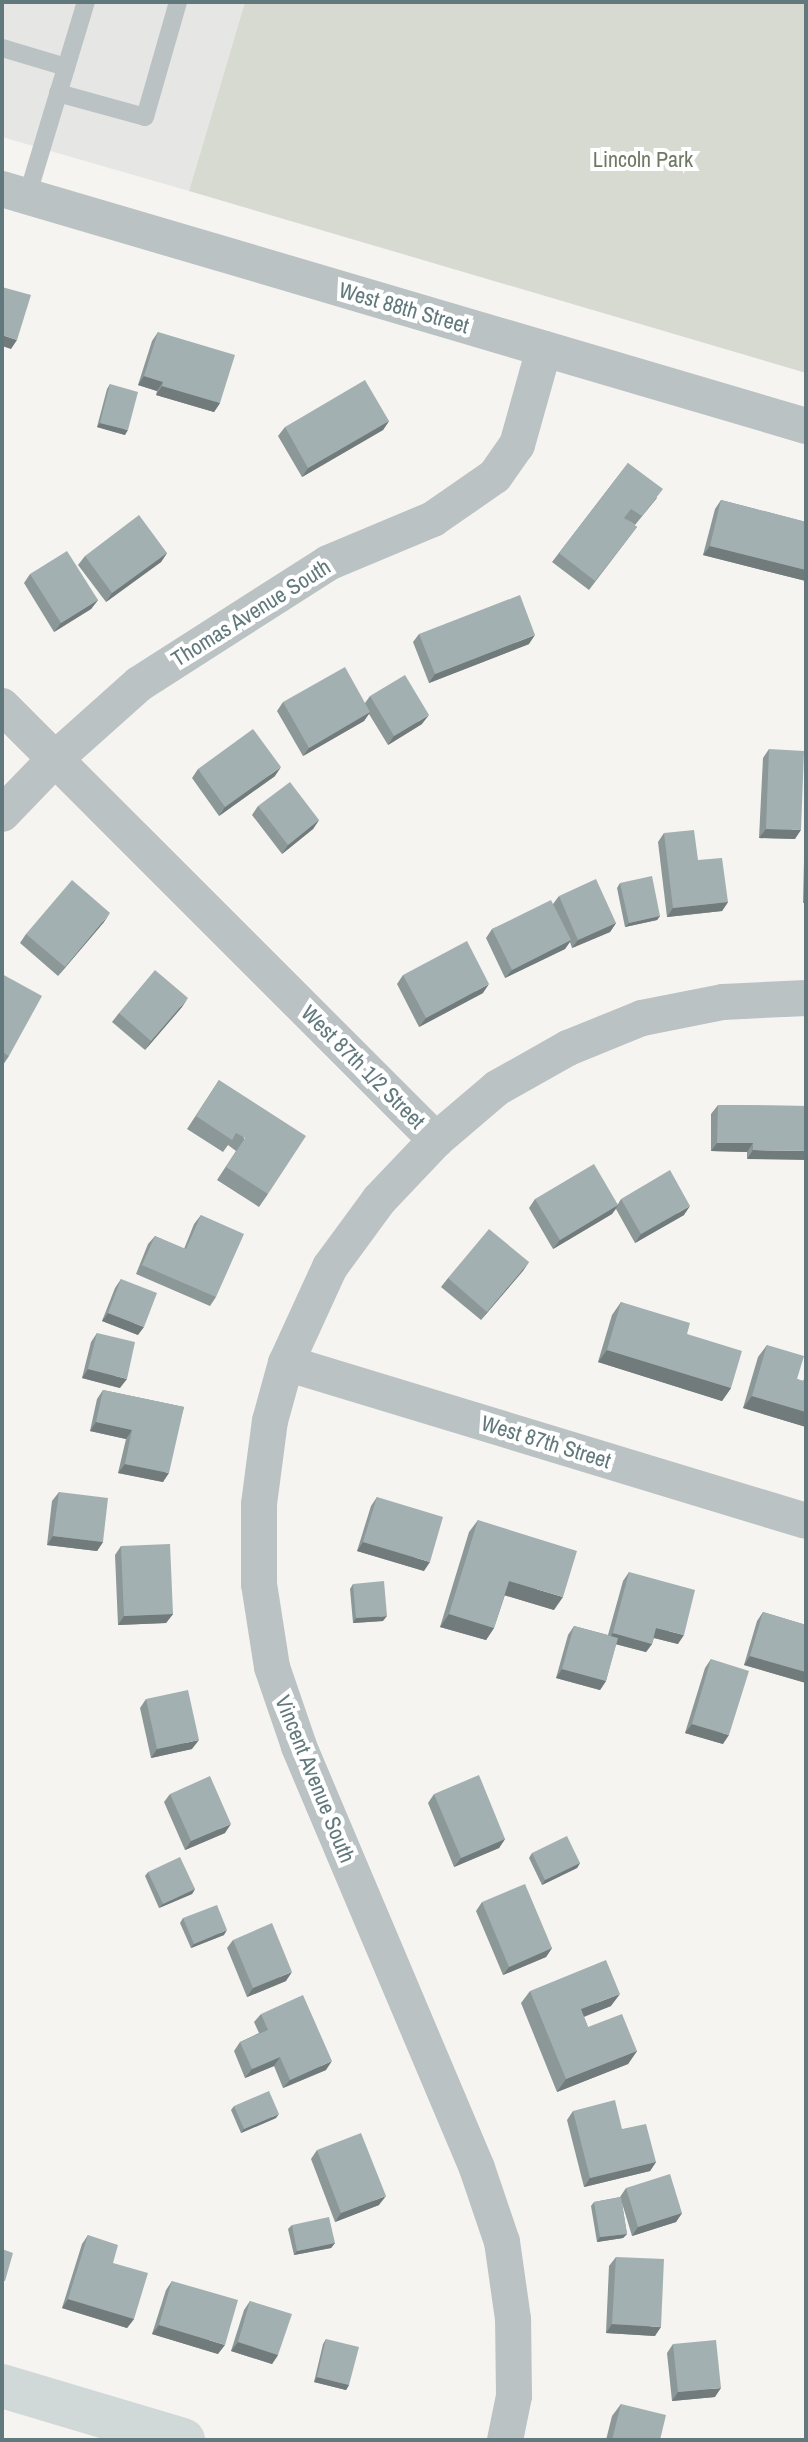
<!DOCTYPE html>
<style>
body{margin:0}
#map{position:relative;width:808px;height:2442px;overflow:hidden;background:#f5f4f1;font-family:"Archivo Narrow",sans-serif}
div>[style]{position:absolute}
.built>*{inset:0;background:#e6e6e5}
.green>*{inset:0;background:#d7dad0}
.lane>*{height:18px;margin:-9px;padding:0 9px;transform-origin:9px;border-radius:9px;background:#bbc2c4}
.street>*{height:36px;margin:-18px;padding:0 18px;transform-origin:18px;border-radius:18px;background:#bbc2c4}
.secondary>*{height:44px;margin:-22px;padding:0 22px;transform-origin:22px;border-radius:22px;background:#d0d8d8}
.wall>*{inset:0;background:#8c9798}
.shaded-wall>*{inset:0;background:#727b7c}
.building>*{inset:0;background:#a3b0b1}
span{translate:-50% -50%;white-space:nowrap;text-align:center;line-height:1.15;-webkit-text-stroke:8px #fff;paint-order:stroke}
.park-label{font-size:22px;color:#6e7963}
.street-label{font-size:22px;color:#61797c}
.frame{position:absolute;inset:0;border:4px solid #61797c;pointer-events:none}
</style>
<div id="map">
<div class="built">
<div style="clip-path:polygon(2px 2px,245px 2px,189px 191px,2px 137px)"></div>
</div>
<div class="green">
<div style="clip-path:polygon(245px 2px,806px 2px,806px 373px,189px 191px)"></div>
</div>
<div class="lane">
<div style="left:2px;top:48px;width:67px;rotate:16.5deg"></div>
<div style="left:58px;top:93px;width:90px;rotate:15.4deg"></div>
<div style="left:145px;top:117px;width:120px;rotate:-74deg"></div>
<div style="left:27px;top:197px;width:204px;rotate:-73.2deg"></div>
</div>
<div class="street">
<div style="left:2px;top:189px;width:838px;rotate:16.42deg"></div>
<div style="left:2px;top:706px;width:614px;rotate:45deg"></div>
<div style="left:2px;top:814px;width:75px;rotate:-46.1deg"></div>
<div style="left:54px;top:760px;width:114px;rotate:-41.8deg"></div>
<div style="left:139px;top:684px;width:224px;rotate:-32.6deg"></div>
<div style="left:328px;top:563px;width:114px;rotate:-22.7deg"></div>
<div style="left:433px;top:519px;width:75px;rotate:-34.7deg"></div>
<div style="left:495px;top:476px;width:38px;rotate:-55deg"></div>
<div style="left:517px;top:445px;width:100px;rotate:-74.3deg"></div>
<div style="left:286px;top:1363px;width:543px;rotate:16.9deg"></div>
<div style="left:505px;top:2440px;width:45px;rotate:-78.4deg"></div>
<div style="left:514px;top:2396px;width:77px;rotate:-90.7deg"></div>
<div style="left:513px;top:2319px;width:78px;rotate:-98.1deg"></div>
<div style="left:502px;top:2242px;width:78px;rotate:-108.7deg"></div>
<div style="left:477px;top:2168px;width:458px;rotate:-112.9deg"></div>
<div style="left:299px;top:1746px;width:83px;rotate:-108.9deg"></div>
<div style="left:272px;top:1667px;width:84px;rotate:-98.9deg"></div>
<div style="left:259px;top:1584px;width:80px;rotate:-90deg"></div>
<div style="left:259px;top:1504px;width:84px;rotate:-82.5deg"></div>
<div style="left:270px;top:1421px;width:60px;rotate:-74.6deg"></div>
<div style="left:286px;top:1363px;width:106px;rotate:-65.4deg"></div>
<div style="left:330px;top:1267px;width:83px;rotate:-53.8deg"></div>
<div style="left:379px;top:1200px;width:83px;rotate:-46.5deg"></div>
<div style="left:436px;top:1140px;width:80px;rotate:-40.4deg"></div>
<div style="left:497px;top:1088px;width:81px;rotate:-29.4deg"></div>
<div style="left:568px;top:1048px;width:80px;rotate:-22.1deg"></div>
<div style="left:642px;top:1018px;width:83px;rotate:-11.2deg"></div>
<div style="left:723px;top:1002px;width:83px;rotate:-2.8deg"></div>
</div>
<div class="secondary">
<div style="left:2px;top:2386px;width:189px;rotate:16.6deg"></div>
</div>
<div class="wall">
<div style="clip-path:polygon(158px 332px,220px 403px,214px 412px,156px 395px,157px 391px,138px 385px,152px 341px)"></div>
<div style="clip-path:polygon(110px 384px,125px 435px,97px 427px,107px 389px)"></div>
<div style="clip-path:polygon(389px 421px,383px 430px,302px 477px,278px 436px,285px 427px)"></div>
<div style="clip-path:polygon(628px 463px,657px 498px,635px 525px,625px 518px,637px 527px,589px 590px,552px 562px)"></div>
<div style="clip-path:polygon(721px 500px,806px 522px,806px 581px,703px 555px,715px 509px)"></div>
<div style="clip-path:polygon(167px 553px,161px 562px,106px 602px,78px 565px,85px 556px)"></div>
<div style="clip-path:polygon(30px 574px,98px 600px,91px 609px,54px 632px,24px 583px)"></div>
<div style="clip-path:polygon(419px 634px,529px 644px,429px 683px,413px 642px)"></div>
<div style="clip-path:polygon(370px 696px,422px 724px,388px 745px,369px 714px,364px 721px,303px 756px,277px 711px,283px 702px,365px 703px)"></div>
<div style="clip-path:polygon(769px 749px,795px 839px,759px 838px,763px 758px)"></div>
<div style="clip-path:polygon(198px 769px,275px 776px,219px 816px,192px 778px)"></div>
<div style="clip-path:polygon(258px 806px,319px 820px,313px 829px,282px 854px,252px 815px)"></div>
<div style="clip-path:polygon(664px 833px,698px 860px,728px 902px,722px 911px,667px 917px,658px 842px)"></div>
<div style="clip-path:polygon(806px 858px,806px 903px,803px 903px,804px 861px)"></div>
<div style="clip-path:polygon(620px 883px,660px 916px,657px 920px,625px 927px,617px 888px)"></div>
<div style="clip-path:polygon(559px 896px,616px 923px,610px 932px,572px 948px,570px 942px,565px 949px,505px 978px,486px 938px,492px 929px,553px 904px)"></div>
<div style="clip-path:polygon(104px 922px,58px 976px,20px 943px,26px 934px)"></div>
<div style="clip-path:polygon(2px 974px,9px 1056px,3px 1065px,2px 1064px)"></div>
<div style="clip-path:polygon(403px 975px,483px 993px,419px 1027px,397px 984px)"></div>
<div style="clip-path:polygon(182px 1007px,145px 1050px,112px 1022px,119px 1013px)"></div>
<div style="clip-path:polygon(219px 1080px,268px 1194px,259px 1207px,217px 1180px,236px 1151px,228px 1145px,223px 1152px,187px 1129px)"></div>
<div style="clip-path:polygon(718px 1105px,806px 1106px,747px 1159px,747px 1152px,711px 1151px,711px 1114px)"></div>
<div style="clip-path:polygon(535px 1199px,618px 1204px,621px 1199px,684px 1215px,635px 1243px,616px 1209px,612px 1214px,553px 1249px,529px 1208px)"></div>
<div style="clip-path:polygon(201px 1215px,216px 1297px,210px 1306px,136px 1274px,148px 1244px,155px 1236px,184px 1249px,194px 1224px)"></div>
<div style="clip-path:polygon(529px 1262px,481px 1320px,441px 1287px,448px 1278px)"></div>
<div style="clip-path:polygon(121px 1279px,138px 1335px,102px 1321px,115px 1288px)"></div>
<div style="clip-path:polygon(621px 1302px,687px 1334px,731px 1388px,722px 1401px,598px 1362px,612px 1315px)"></div>
<div style="clip-path:polygon(97px 1333px,120px 1388px,82px 1378px,91px 1342px)"></div>
<div style="clip-path:polygon(767px 1345px,797px 1379px,803px 1381px,806px 1375px,806px 1427px,743px 1408px,758px 1357px)"></div>
<div style="clip-path:polygon(103px 1390px,184px 1407px,163px 1482px,118px 1473px,126px 1439px,90px 1431px,97px 1399px)"></div>
<div style="clip-path:polygon(59px 1492px,103px 1542px,97px 1551px,47px 1545px,52px 1501px)"></div>
<div style="clip-path:polygon(377px 1497px,424px 1571px,357px 1551px,371px 1506px)"></div>
<div style="clip-path:polygon(478px 1520px,554px 1610px,505px 1595px,494px 1628px,486px 1640px,440px 1627px,469px 1532px)"></div>
<div style="clip-path:polygon(121px 1546px,173px 1614px,166px 1623px,118px 1625px,115px 1555px)"></div>
<div style="clip-path:polygon(629px 1572px,678px 1644px,654px 1638px,652px 1644px,646px 1652px,616px 1644px,606px 1681px,600px 1690px,556px 1678px,568px 1635px,574px 1626px,608px 1635px,623px 1581px)"></div>
<div style="clip-path:polygon(353px 1584px,383px 1621px,353px 1623px,350px 1589px)"></div>
<div style="clip-path:polygon(763px 1612px,806px 1625px,806px 1683px,744px 1665px,757px 1621px)"></div>
<div style="clip-path:polygon(711px 1659px,723px 1744px,685px 1733px,705px 1668px)"></div>
<div style="clip-path:polygon(146px 1699px,192px 1749px,151px 1758px,140px 1708px)"></div>
<div style="clip-path:polygon(170px 1794px,225px 1833px,185px 1850px,164px 1802px)"></div>
<div style="clip-path:polygon(434px 1794px,505px 1839px,499px 1848px,454px 1867px,428px 1803px)"></div>
<div style="clip-path:polygon(532px 1853px,580px 1863px,577px 1868px,542px 1885px,529px 1858px)"></div>
<div style="clip-path:polygon(148px 1872px,195px 1889px,192px 1894px,159px 1908px,145px 1876px)"></div>
<div style="clip-path:polygon(482px 1902px,552px 1948px,546px 1957px,503px 1975px,476px 1911px)"></div>
<div style="clip-path:polygon(183px 1918px,224px 1935px,191px 1948px,180px 1923px)"></div>
<div style="clip-path:polygon(233px 1940px,286px 1981px,247px 1997px,227px 1948px)"></div>
<div style="clip-path:polygon(530px 1991px,611px 2006px,584px 2017px,588px 2027px,637px 2051px,628px 2064px,557px 2092px,521px 2003px)"></div>
<div style="clip-path:polygon(261px 2014px,326px 2070px,283px 2088px,274px 2066px,245px 2078px,234px 2051px,240px 2042px,259px 2033px,254px 2022px)"></div>
<div style="clip-path:polygon(234px 2106px,276px 2118px,241px 2133px,231px 2110px)"></div>
<div style="clip-path:polygon(573px 2111px,622px 2129px,656px 2162px,650px 2171px,584px 2187px,567px 2120px)"></div>
<div style="clip-path:polygon(317px 2150px,379px 2205px,335px 2222px,311px 2159px)"></div>
<div style="clip-path:polygon(626px 2188px,682px 2213px,676px 2222px,632px 2236px,622px 2203px,627px 2234px,623px 2238px,597px 2242px,591px 2206px,594px 2202px,620px 2197px)"></div>
<div style="clip-path:polygon(292px 2225px,335px 2243px,331px 2248px,294px 2255px,288px 2229px)"></div>
<div style="clip-path:polygon(88px 2235px,113px 2263px,134px 2319px,127px 2328px,62px 2308px,82px 2244px)"></div>
<div style="clip-path:polygon(616px 2257px,655px 2336px,606px 2333px,609px 2266px)"></div>
<div style="clip-path:polygon(172px 2281px,218px 2354px,152px 2334px,166px 2290px)"></div>
<div style="clip-path:polygon(250px 2301px,278px 2355px,272px 2364px,231px 2351px,244px 2310px)"></div>
<div style="clip-path:polygon(326px 2339px,349px 2385px,346px 2390px,314px 2382px,323px 2344px)"></div>
<div style="clip-path:polygon(673px 2344px,715px 2397px,672px 2401px,667px 2353px)"></div>
<div style="clip-path:polygon(621px 2404px,660px 2440px,606px 2440px,612px 2416px)"></div>
</div>
<div class="shaded-wall">
<div style="clip-path:polygon(2px 335px,17px 340px,11px 349px,2px 346px)"></div>
<div style="clip-path:polygon(144px 376px,163px 382px,157px 391px,138px 385px)"></div>
<div style="clip-path:polygon(162px 386px,220px 403px,214px 412px,156px 395px)"></div>
<div style="clip-path:polygon(389px 421px,383px 430px,302px 477px,308px 468px)"></div>
<div style="clip-path:polygon(100px 423px,128px 430px,125px 435px,97px 427px)"></div>
<div style="clip-path:polygon(710px 546px,806px 570px,806px 581px,703px 555px)"></div>
<div style="clip-path:polygon(167px 553px,161px 562px,106px 602px,112px 593px)"></div>
<div style="clip-path:polygon(98px 600px,91px 609px,54px 632px,61px 623px)"></div>
<div style="clip-path:polygon(535px 635px,529px 644px,429px 683px,435px 674px)"></div>
<div style="clip-path:polygon(370px 712px,364px 721px,303px 756px,309px 748px)"></div>
<div style="clip-path:polygon(429px 715px,422px 724px,388px 745px,394px 736px)"></div>
<div style="clip-path:polygon(281px 767px,275px 776px,219px 816px,225px 807px)"></div>
<div style="clip-path:polygon(319px 820px,313px 829px,282px 854px,288px 845px)"></div>
<div style="clip-path:polygon(766px 829px,801px 830px,795px 839px,759px 838px)"></div>
<div style="clip-path:polygon(728px 902px,722px 911px,667px 917px,673px 908px)"></div>
<div style="clip-path:polygon(110px 913px,104px 922px,58px 976px,65px 967px)"></div>
<div style="clip-path:polygon(660px 916px,657px 920px,625px 927px,629px 923px)"></div>
<div style="clip-path:polygon(616px 923px,610px 932px,572px 948px,578px 940px)"></div>
<div style="clip-path:polygon(571px 940px,565px 949px,505px 978px,512px 970px)"></div>
<div style="clip-path:polygon(489px 984px,483px 993px,419px 1027px,426px 1018px)"></div>
<div style="clip-path:polygon(188px 998px,182px 1007px,145px 1050px,151px 1041px)"></div>
<div style="clip-path:polygon(717px 1143px,753px 1143px,747px 1152px,711px 1151px)"></div>
<div style="clip-path:polygon(753px 1150px,806px 1151px,806px 1160px,747px 1159px)"></div>
<div style="clip-path:polygon(618px 1205px,612px 1214px,553px 1249px,560px 1240px)"></div>
<div style="clip-path:polygon(690px 1206px,684px 1215px,635px 1243px,641px 1234px)"></div>
<div style="clip-path:polygon(529px 1262px,523px 1271px,481px 1320px,487px 1312px)"></div>
<div style="clip-path:polygon(108px 1313px,144px 1327px,138px 1335px,102px 1321px)"></div>
<div style="clip-path:polygon(607px 1350px,731px 1388px,722px 1401px,598px 1362px)"></div>
<div style="clip-path:polygon(88px 1369px,127px 1379px,120px 1388px,82px 1378px)"></div>
<div style="clip-path:polygon(752px 1396px,806px 1412px,806px 1427px,743px 1408px)"></div>
<div style="clip-path:polygon(96px 1422px,132px 1430px,126px 1439px,90px 1431px)"></div>
<div style="clip-path:polygon(125px 1464px,169px 1473px,163px 1482px,118px 1473px)"></div>
<div style="clip-path:polygon(53px 1536px,103px 1542px,97px 1551px,47px 1545px)"></div>
<div style="clip-path:polygon(363px 1542px,430px 1562px,424px 1571px,357px 1551px)"></div>
<div style="clip-path:polygon(509px 1581px,563px 1597px,554px 1610px,500px 1594px)"></div>
<div style="clip-path:polygon(173px 1614px,166px 1623px,118px 1625px,124px 1616px)"></div>
<div style="clip-path:polygon(449px 1614px,494px 1628px,486px 1640px,440px 1627px)"></div>
<div style="clip-path:polygon(387px 1616px,383px 1621px,353px 1623px,356px 1618px)"></div>
<div style="clip-path:polygon(656px 1628px,684px 1635px,678px 1644px,650px 1637px)"></div>
<div style="clip-path:polygon(613px 1633px,652px 1644px,646px 1652px,607px 1642px)"></div>
<div style="clip-path:polygon(750px 1656px,806px 1672px,806px 1683px,744px 1665px)"></div>
<div style="clip-path:polygon(562px 1669px,606px 1681px,600px 1690px,556px 1678px)"></div>
<div style="clip-path:polygon(692px 1724px,729px 1735px,723px 1744px,685px 1733px)"></div>
<div style="clip-path:polygon(199px 1740px,192px 1749px,151px 1758px,157px 1749px)"></div>
<div style="clip-path:polygon(231px 1824px,225px 1833px,185px 1850px,191px 1841px)"></div>
<div style="clip-path:polygon(505px 1839px,499px 1848px,454px 1867px,461px 1858px)"></div>
<div style="clip-path:polygon(580px 1863px,577px 1868px,542px 1885px,545px 1880px)"></div>
<div style="clip-path:polygon(195px 1889px,192px 1894px,159px 1908px,163px 1904px)"></div>
<div style="clip-path:polygon(227px 1930px,224px 1935px,191px 1948px,194px 1944px)"></div>
<div style="clip-path:polygon(552px 1948px,546px 1957px,503px 1975px,509px 1967px)"></div>
<div style="clip-path:polygon(292px 1972px,286px 1981px,247px 1997px,253px 1988px)"></div>
<div style="clip-path:polygon(620px 1994px,611px 2006px,572px 2021px,581px 2009px)"></div>
<div style="clip-path:polygon(637px 2051px,628px 2064px,557px 2092px,566px 2079px)"></div>
<div style="clip-path:polygon(280px 2057px,274px 2066px,245px 2078px,252px 2069px)"></div>
<div style="clip-path:polygon(332px 2061px,326px 2070px,283px 2088px,290px 2080px)"></div>
<div style="clip-path:polygon(279px 2114px,276px 2118px,241px 2133px,244px 2129px)"></div>
<div style="clip-path:polygon(656px 2162px,650px 2171px,584px 2187px,590px 2178px)"></div>
<div style="clip-path:polygon(386px 2196px,379px 2205px,335px 2222px,341px 2213px)"></div>
<div style="clip-path:polygon(682px 2213px,676px 2222px,632px 2236px,638px 2227px)"></div>
<div style="clip-path:polygon(627px 2234px,623px 2238px,597px 2242px,600px 2237px)"></div>
<div style="clip-path:polygon(335px 2243px,331px 2248px,294px 2255px,297px 2251px)"></div>
<div style="clip-path:polygon(68px 2299px,134px 2319px,127px 2328px,62px 2308px)"></div>
<div style="clip-path:polygon(612px 2324px,661px 2327px,655px 2336px,606px 2333px)"></div>
<div style="clip-path:polygon(159px 2325px,225px 2345px,218px 2354px,152px 2334px)"></div>
<div style="clip-path:polygon(238px 2342px,278px 2355px,272px 2364px,231px 2351px)"></div>
<div style="clip-path:polygon(317px 2377px,349px 2385px,346px 2390px,314px 2382px)"></div>
<div style="clip-path:polygon(721px 2388px,715px 2397px,672px 2401px,678px 2392px)"></div>
</div>
<div class="building">
<div style="clip-path:polygon(2px 287px,31px 295px,17px 340px,2px 335px)"></div>
<div style="clip-path:polygon(158px 332px,235px 355px,220px 403px,162px 386px,163px 382px,144px 376px)"></div>
<div style="clip-path:polygon(365px 380px,389px 421px,308px 468px,285px 427px)"></div>
<div style="clip-path:polygon(110px 384px,138px 392px,128px 430px,100px 423px)"></div>
<div style="clip-path:polygon(628px 463px,663px 489px,642px 516px,631px 509px,624px 518px,637px 527px,595px 581px,559px 553px)"></div>
<div style="clip-path:polygon(721px 500px,806px 522px,806px 570px,710px 546px)"></div>
<div style="clip-path:polygon(139px 515px,167px 553px,112px 593px,85px 556px)"></div>
<div style="clip-path:polygon(67px 551px,98px 600px,61px 623px,30px 574px)"></div>
<div style="clip-path:polygon(520px 595px,535px 635px,435px 674px,419px 634px)"></div>
<div style="clip-path:polygon(345px 667px,370px 712px,309px 748px,283px 702px)"></div>
<div style="clip-path:polygon(405px 675px,429px 715px,394px 736px,370px 696px)"></div>
<div style="clip-path:polygon(253px 729px,281px 767px,225px 807px,198px 769px)"></div>
<div style="clip-path:polygon(769px 749px,804px 751px,801px 830px,766px 829px)"></div>
<div style="clip-path:polygon(290px 782px,319px 820px,288px 845px,258px 806px)"></div>
<div style="clip-path:polygon(694px 830px,698px 860px,722px 858px,728px 902px,673px 908px,664px 833px)"></div>
<div style="clip-path:polygon(652px 876px,660px 916px,629px 923px,620px 883px)"></div>
<div style="clip-path:polygon(596px 879px,616px 923px,578px 940px,559px 896px)"></div>
<div style="clip-path:polygon(72px 880px,110px 913px,65px 967px,26px 934px)"></div>
<div style="clip-path:polygon(551px 900px,571px 940px,512px 970px,492px 929px)"></div>
<div style="clip-path:polygon(467px 941px,489px 984px,426px 1018px,403px 975px)"></div>
<div style="clip-path:polygon(155px 970px,188px 998px,151px 1041px,119px 1013px)"></div>
<div style="clip-path:polygon(2px 974px,42px 996px,9px 1056px,2px 1052px)"></div>
<div style="clip-path:polygon(219px 1080px,306px 1136px,268px 1194px,226px 1167px,245px 1138px,236px 1133px,232px 1140px,196px 1116px)"></div>
<div style="clip-path:polygon(718px 1105px,806px 1106px,806px 1151px,753px 1150px,753px 1143px,717px 1143px)"></div>
<div style="clip-path:polygon(594px 1164px,618px 1205px,560px 1240px,535px 1199px)"></div>
<div style="clip-path:polygon(670px 1170px,690px 1206px,641px 1234px,621px 1199px)"></div>
<div style="clip-path:polygon(201px 1215px,244px 1234px,216px 1297px,142px 1265px,155px 1236px,186px 1249px)"></div>
<div style="clip-path:polygon(489px 1229px,529px 1262px,487px 1312px,448px 1278px)"></div>
<div style="clip-path:polygon(121px 1279px,157px 1293px,144px 1327px,108px 1313px)"></div>
<div style="clip-path:polygon(621px 1302px,690px 1323px,687px 1334px,742px 1351px,731px 1388px,607px 1350px)"></div>
<div style="clip-path:polygon(97px 1333px,135px 1342px,127px 1379px,88px 1369px)"></div>
<div style="clip-path:polygon(767px 1345px,804px 1356px,797px 1379px,806px 1382px,806px 1412px,752px 1396px)"></div>
<div style="clip-path:polygon(103px 1390px,184px 1407px,169px 1473px,125px 1464px,132px 1430px,96px 1422px)"></div>
<div style="clip-path:polygon(59px 1492px,108px 1498px,103px 1542px,53px 1536px)"></div>
<div style="clip-path:polygon(377px 1497px,443px 1517px,430px 1562px,363px 1542px)"></div>
<div style="clip-path:polygon(478px 1520px,577px 1551px,563px 1597px,509px 1581px,494px 1628px,449px 1614px)"></div>
<div style="clip-path:polygon(170px 1544px,173px 1614px,124px 1616px,121px 1546px)"></div>
<div style="clip-path:polygon(629px 1572px,695px 1590px,684px 1635px,656px 1628px,652px 1644px,613px 1633px)"></div>
<div style="clip-path:polygon(384px 1581px,387px 1616px,356px 1618px,353px 1584px)"></div>
<div style="clip-path:polygon(763px 1612px,806px 1625px,806px 1672px,750px 1656px)"></div>
<div style="clip-path:polygon(574px 1626px,618px 1638px,606px 1681px,562px 1669px)"></div>
<div style="clip-path:polygon(711px 1659px,749px 1671px,729px 1735px,692px 1724px)"></div>
<div style="clip-path:polygon(188px 1690px,199px 1740px,157px 1749px,146px 1699px)"></div>
<div style="clip-path:polygon(479px 1775px,505px 1839px,461px 1858px,434px 1794px)"></div>
<div style="clip-path:polygon(210px 1776px,231px 1824px,191px 1841px,170px 1794px)"></div>
<div style="clip-path:polygon(567px 1836px,580px 1863px,545px 1880px,532px 1853px)"></div>
<div style="clip-path:polygon(180px 1857px,195px 1889px,163px 1904px,148px 1872px)"></div>
<div style="clip-path:polygon(525px 1884px,552px 1948px,509px 1967px,482px 1902px)"></div>
<div style="clip-path:polygon(217px 1905px,227px 1930px,194px 1944px,183px 1918px)"></div>
<div style="clip-path:polygon(272px 1923px,292px 1972px,253px 1988px,233px 1940px)"></div>
<div style="clip-path:polygon(606px 1960px,620px 1994px,581px 2009px,588px 2027px,622px 2014px,637px 2051px,566px 2079px,530px 1991px)"></div>
<div style="clip-path:polygon(303px 1995px,332px 2061px,290px 2080px,280px 2057px,252px 2069px,240px 2042px,268px 2030px,261px 2014px)"></div>
<div style="clip-path:polygon(269px 2091px,279px 2114px,244px 2129px,234px 2106px)"></div>
<div style="clip-path:polygon(615px 2100px,622px 2129px,646px 2124px,656px 2162px,590px 2178px,573px 2111px)"></div>
<div style="clip-path:polygon(361px 2133px,386px 2196px,341px 2213px,317px 2150px)"></div>
<div style="clip-path:polygon(670px 2174px,682px 2213px,638px 2227px,626px 2188px)"></div>
<div style="clip-path:polygon(621px 2197px,627px 2234px,600px 2237px,594px 2202px)"></div>
<div style="clip-path:polygon(329px 2217px,335px 2243px,297px 2251px,292px 2225px)"></div>
<div style="clip-path:polygon(88px 2235px,118px 2245px,113px 2263px,148px 2273px,134px 2319px,68px 2299px)"></div>
<div style="clip-path:polygon(2px 2249px,13px 2253px,5px 2281px,2px 2280px)"></div>
<div style="clip-path:polygon(616px 2257px,664px 2259px,661px 2327px,612px 2324px)"></div>
<div style="clip-path:polygon(172px 2281px,238px 2300px,225px 2345px,159px 2325px)"></div>
<div style="clip-path:polygon(250px 2301px,292px 2314px,278px 2355px,238px 2342px)"></div>
<div style="clip-path:polygon(326px 2339px,359px 2347px,349px 2385px,317px 2377px)"></div>
<div style="clip-path:polygon(716px 2340px,721px 2388px,678px 2392px,673px 2344px)"></div>
<div style="clip-path:polygon(621px 2404px,666px 2415px,660px 2440px,612px 2440px)"></div>
</div>
<div class="park-label">
<span style="left:643px;top:160px">Lincoln Park</span>
</div>
<div class="street-label">
<span style="left:404px;top:308px;rotate:16deg">West 88th Street</span>
<span style="left:251px;top:613px;rotate:-32deg">Thomas Avenue South</span>
<span style="left:363px;top:1067px;rotate:45deg">West 87th 1/2 Street</span>
<span style="left:546px;top:1442px;rotate:17deg">West 87th Street</span>
<span style="left:315px;top:1779px;rotate:68deg">Vincent Avenue South</span>
</div>
<div class="frame"></div>
</div>
